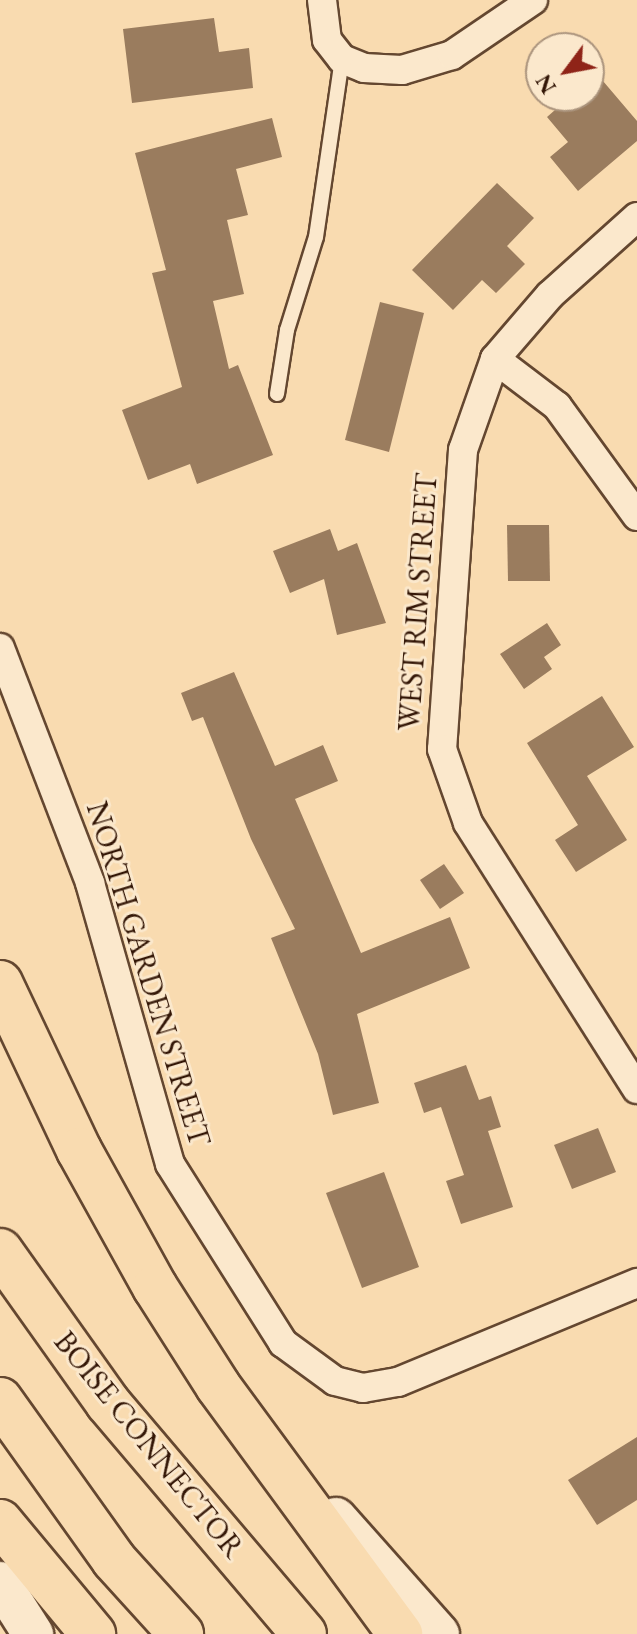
<!DOCTYPE html>
<style>
body{margin:0}
#map{position:relative;width:637px;height:1634px;overflow:hidden;background:#f9dbb0;font-family:"EB Garamond",serif}
div>[style]{position:absolute}
.building>*{inset:0;background:#9a7c5e}
.roads{filter:drop-shadow(2px 0 #644730) drop-shadow(-2px 0 #644730) drop-shadow(0 2px #644730) drop-shadow(0 -2px #644730)}
.lane>*{height:14px;margin:-7px;padding:0 7px;transform-origin:7px;border-radius:7px;background:#fbe8cc}
.street>*{height:28px;margin:-14px;padding:0 14px;transform-origin:14px;border-radius:14px;background:#fbe8cc}
.secondary>*{height:40px;margin:-20px;padding:0 20px;transform-origin:20px;border-radius:20px;background:#fbe8cc}
.primary>*{height:44px;margin:-22px;padding:0 22px;transform-origin:22px;border-radius:22px;background:#f9dbb0}
.highway>*{height:44px;margin:-22px;padding:0 22px;transform-origin:22px;border-radius:22px;background:#f9dbb0}
span{translate:-50% -50%;white-space:nowrap;text-align:center;line-height:1.15;-webkit-text-stroke:6px #fbe8cc;paint-order:stroke}
.street-label{font-size:30px;color:#331606}
.north{position:absolute;left:525px;top:32px;width:80px;height:80px;box-sizing:border-box;background:#fbe8cc;border:2px solid #ab947d;border-radius:50%;rotate:238deg;font-size:22px;font-weight:700;line-height:32px;text-align:center;color:#331606}
.north::after{content:'';display:block;margin:auto;width:28px;height:36px;background:#8f2418;clip-path:polygon(50% 0,100% 100%,50% 72%,0 100%)}
</style>
<div id="map">
<div class="building">
<div style="clip-path:polygon(214px 18px,219px 52px,249px 48px,253px 88px,132px 103px,123px 29px)"></div>
<div style="clip-path:polygon(597px 74px,637px 121px,637px 141px,578px 191px,550px 157px,568px 142px,547px 117px,571px 96px,589px 96px,589px 81px)"></div>
<div style="clip-path:polygon(272px 118px,282px 157px,236px 169px,248px 215px,227px 220px,244px 294px,213px 301px,229px 369px,238px 365px,273px 455px,197px 484px,190px 464px,148px 480px,122px 410px,182px 387px,152px 273px,166px 270px,135px 153px)"></div>
<div style="clip-path:polygon(497px 183px,534px 218px,507px 246px,525px 264px,496px 293px,482px 280px,453px 310px,412px 270px)"></div>
<div style="clip-path:polygon(380px 302px,424px 313px,389px 452px,345px 440px)"></div>
<div style="clip-path:polygon(507px 525px,549px 525px,550px 581px,508px 581px)"></div>
<div style="clip-path:polygon(330px 529px,338px 551px,357px 543px,386px 623px,337px 635px,324px 579px,290px 593px,273px 551px)"></div>
<div style="clip-path:polygon(547px 623px,561px 645px,544px 657px,552px 669px,524px 689px,500px 654px)"></div>
<div style="clip-path:polygon(234px 672px,275px 766px,323px 745px,338px 781px,295px 799px,361px 953px,450px 917px,470px 968px,357px 1014px,379px 1103px,333px 1115px,318px 1054px,271px 938px,295px 929px,251px 839px,203px 717px,192px 721px,181px 693px)"></div>
<div style="clip-path:polygon(602px 696px,634px 747px,587px 776px,627px 840px,576px 872px,555px 840px,578px 825px,527px 743px)"></div>
<div style="clip-path:polygon(444px 864px,464px 893px,440px 909px,420px 880px)"></div>
<div style="clip-path:polygon(466px 1065px,479px 1100px,491px 1096px,501px 1127px,488px 1131px,513px 1207px,461px 1224px,446px 1181px,464px 1175px,441px 1107px,424px 1113px,414px 1083px)"></div>
<div style="clip-path:polygon(598px 1128px,616px 1172px,572px 1189px,554px 1145px)"></div>
<div style="clip-path:polygon(384px 1172px,419px 1267px,362px 1288px,326px 1193px)"></div>
<div style="clip-path:polygon(637px 1437px,637px 1500px,597px 1525px,568px 1480px)"></div>
</div>
<div class="roads">
<div class="lane">
<div style="left:277px;top:394px;width:65px;rotate:-81.1deg"></div>
<div style="left:287px;top:330px;width:97px;rotate:-72.7deg"></div>
<div style="left:316px;top:237px;width:180px;rotate:-81.7deg"></div>
</div>
<div class="street">
<div style="left:322px;top:0;width:40px;rotate:82.9deg"></div>
<div style="left:327px;top:40px;width:24px;rotate:52deg"></div>
<div style="left:342px;top:59px;width:24px;rotate:22deg"></div>
<div style="left:364px;top:68px;width:38px;rotate:3deg"></div>
<div style="left:402px;top:70px;width:52px;rotate:-16.7deg"></div>
<div style="left:452px;top:55px;width:98px;rotate:-34.2deg"></div>
<div style="left:637px;top:217px;width:117px;rotate:138.1deg"></div>
<div style="left:550px;top:295px;width:84px;rotate:130.7deg"></div>
<div style="left:495px;top:359px;width:96px;rotate:109.4deg"></div>
<div style="left:463px;top:450px;width:300px;rotate:94deg"></div>
<div style="left:442px;top:749px;width:78px;rotate:70.6deg"></div>
<div style="left:468px;top:823px;width:315px;rotate:57.6deg"></div>
<div style="left:495px;top:359px;width:78px;rotate:37.2deg"></div>
<div style="left:557px;top:406px;width:136px;rotate:54deg"></div>
<div style="left:0;top:648px;width:252px;rotate:69deg"></div>
<div style="left:90px;top:883px;width:292px;rotate:74.1deg"></div>
<div style="left:170px;top:1164px;width:212px;rotate:57.7deg"></div>
<div style="left:283px;top:1343px;width:64px;rotate:36.2deg"></div>
<div style="left:335px;top:1381px;width:29px;rotate:14deg"></div>
<div style="left:363px;top:1388px;width:36px;rotate:-10deg"></div>
<div style="left:398px;top:1382px;width:259px;rotate:-22.5deg"></div>
</div>
<div class="secondary">
<div style="left:336px;top:1518px;width:155px;rotate:48.4deg"></div>
<div style="left:0;top:1582px;width:62px;rotate:57.6deg"></div>
</div>
<div class="primary">
<div style="left:0;top:983px;width:185px;rotate:64.7deg"></div>
<div style="left:79px;top:1150px;width:157px;rotate:61deg"></div>
<div style="left:155px;top:1287px;width:117px;rotate:57.5deg"></div>
</div>
<div class="highway">
<div style="left:0;top:1251px;width:186px;rotate:54.6deg"></div>
<div style="left:108px;top:1403px;width:303px;rotate:49.7deg"></div>
<div style="left:218px;top:1386px;width:308px;rotate:53.7deg"></div>
<div style="left:0;top:1400px;width:196px;rotate:54.5deg"></div>
<div style="left:114px;top:1560px;width:100px;rotate:47.8deg"></div>
<div style="left:0;top:1522px;width:146px;rotate:50.3deg"></div>
</div>
</div>
<div class="street-label">
<span style="left:418px;top:602px;rotate:-86deg">WEST RIM STREET</span>
<span style="left:148px;top:974px;rotate:73deg">NORTH GARDEN STREET</span>
<span style="left:149px;top:1445px;rotate:51deg">BOISE CONNECTOR</span>
</div>
<div class="north">N</div>
</div>
